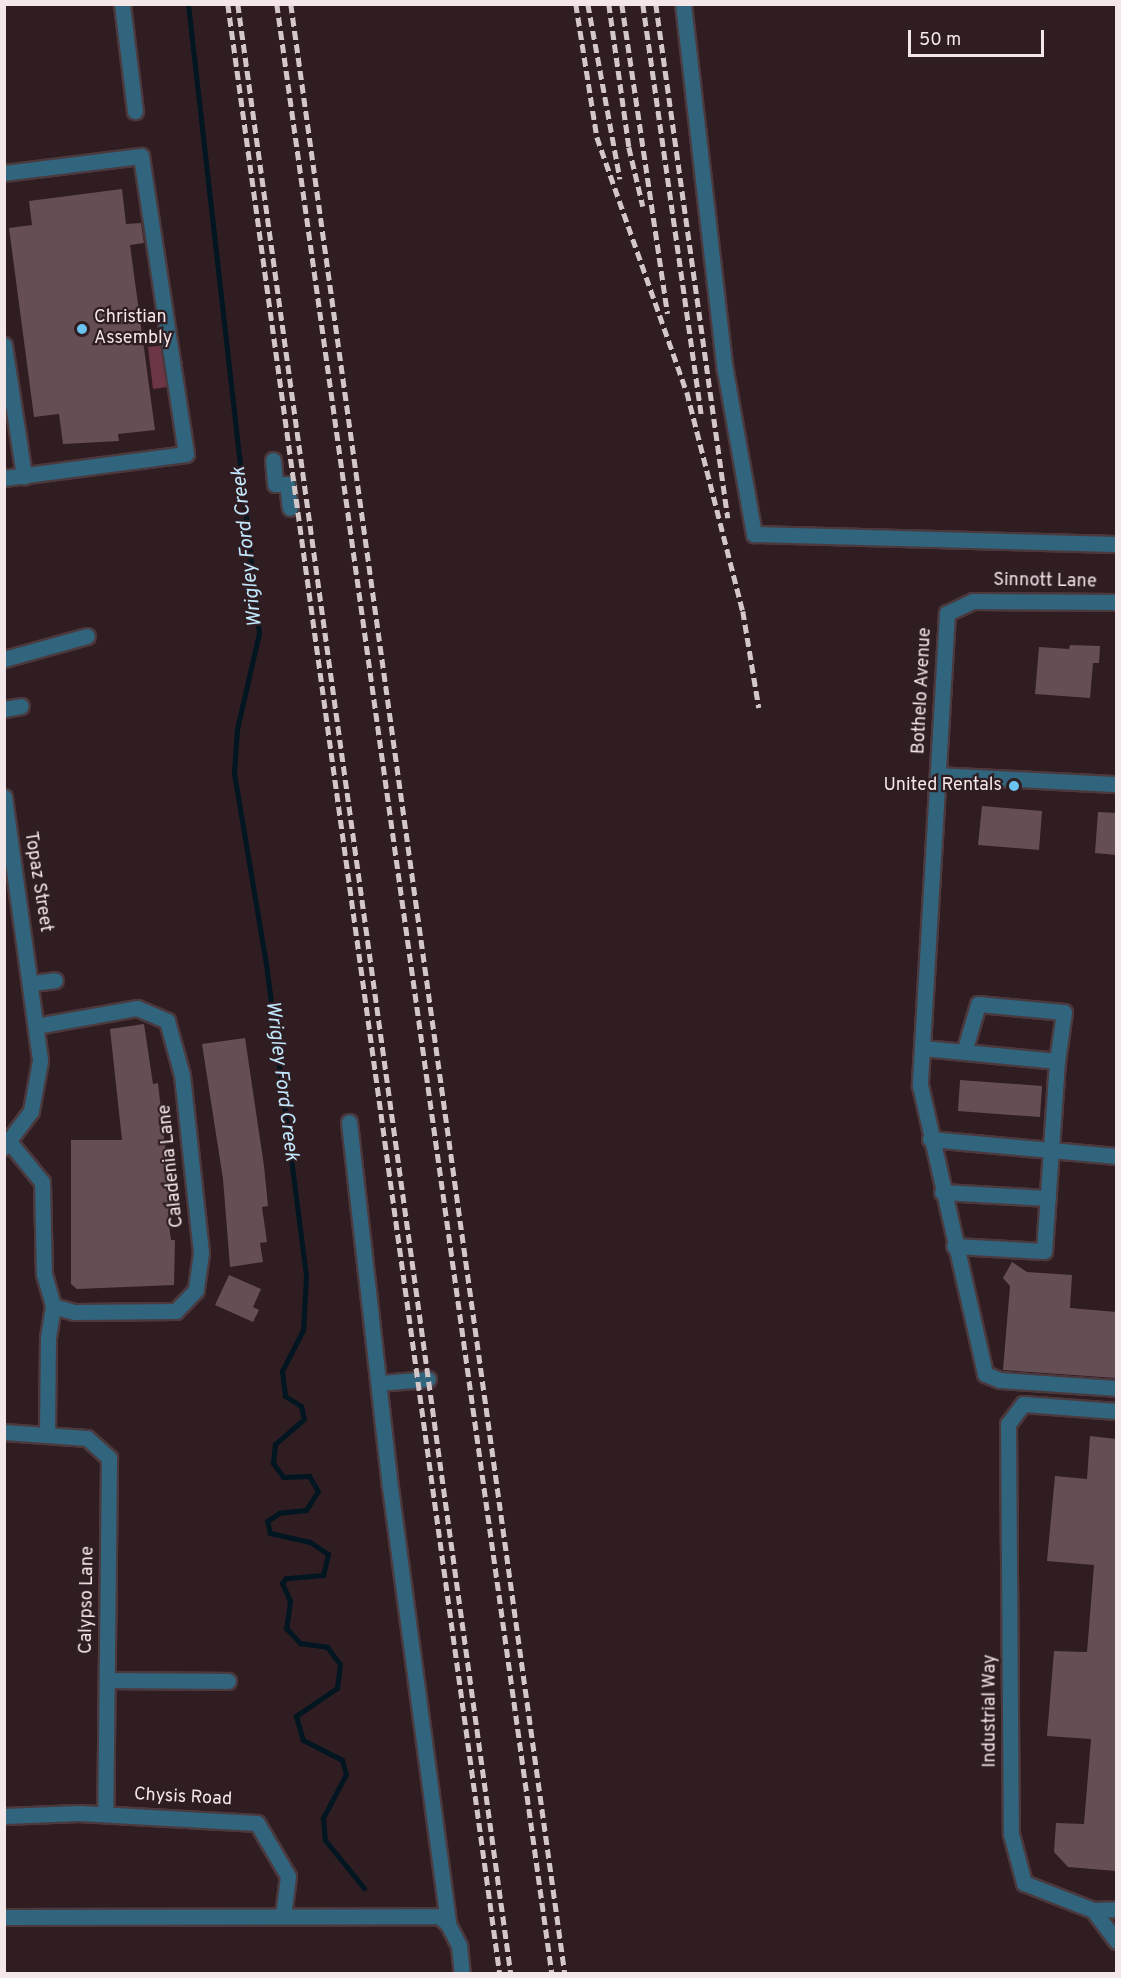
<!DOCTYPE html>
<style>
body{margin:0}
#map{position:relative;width:1121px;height:1978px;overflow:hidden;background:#2f1d22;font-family:Overpass,sans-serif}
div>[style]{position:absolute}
.green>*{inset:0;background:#6d3647}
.stream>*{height:5px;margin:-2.5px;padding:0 2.5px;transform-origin:2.5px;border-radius:2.5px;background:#011621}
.building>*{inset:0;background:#654f55}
.roads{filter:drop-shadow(2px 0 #4b393e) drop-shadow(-2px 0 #4b393e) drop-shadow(0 2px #4b393e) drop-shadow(0 -2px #4b393e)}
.minor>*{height:15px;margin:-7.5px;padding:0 7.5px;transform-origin:7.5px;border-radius:7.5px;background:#31647d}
.rail>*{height:4.5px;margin-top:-2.25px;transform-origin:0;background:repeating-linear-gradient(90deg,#d4c7ca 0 9px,transparent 0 13.5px)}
.dots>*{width:16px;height:16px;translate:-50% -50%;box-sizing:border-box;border:3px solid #2f1d22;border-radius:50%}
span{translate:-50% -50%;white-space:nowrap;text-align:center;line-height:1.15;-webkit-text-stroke:4.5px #2f1d22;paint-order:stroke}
.poi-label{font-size:18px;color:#f4e7ea}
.left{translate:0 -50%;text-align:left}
.right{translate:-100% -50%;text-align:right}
.street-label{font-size:18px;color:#f4e7ea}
.water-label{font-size:20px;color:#c2e8fd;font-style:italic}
.frame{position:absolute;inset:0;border:6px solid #f4e7ea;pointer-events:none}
.scale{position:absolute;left:908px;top:30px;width:136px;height:27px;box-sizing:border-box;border:3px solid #f4e7ea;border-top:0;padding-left:8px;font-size:18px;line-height:21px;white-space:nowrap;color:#f4e7ea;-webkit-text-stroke:4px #2f1d22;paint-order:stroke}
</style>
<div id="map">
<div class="green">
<div style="clip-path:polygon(176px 344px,183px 363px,182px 385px,153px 389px,148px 347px)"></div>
</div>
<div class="stream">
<div style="left:188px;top:4px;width:633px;rotate:83.56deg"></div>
<div style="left:259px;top:633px;width:98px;rotate:102.9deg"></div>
<div style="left:237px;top:729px;width:44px;rotate:93.9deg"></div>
<div style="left:234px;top:773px;width:201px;rotate:80.5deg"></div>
<div style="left:267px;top:971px;width:308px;rotate:82.7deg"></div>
<div style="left:306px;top:1277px;width:53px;rotate:93.2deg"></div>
<div style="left:303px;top:1330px;width:46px;rotate:117.1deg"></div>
<div style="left:282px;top:1371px;width:25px;rotate:83deg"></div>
<div style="left:285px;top:1396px;width:19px;rotate:32deg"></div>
<div style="left:301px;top:1406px;width:13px;rotate:77deg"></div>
<div style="left:304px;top:1419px;width:38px;rotate:139deg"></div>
<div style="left:275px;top:1444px;width:19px;rotate:96deg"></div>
<div style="left:273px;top:1463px;width:17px;rotate:54deg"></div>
<div style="left:283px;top:1477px;width:26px;rotate:-2deg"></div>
<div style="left:309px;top:1476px;width:17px;rotate:59deg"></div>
<div style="left:318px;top:1491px;width:22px;rotate:122deg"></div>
<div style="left:306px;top:1510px;width:27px;rotate:174deg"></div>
<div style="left:279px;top:1513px;width:14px;rotate:146deg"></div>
<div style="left:267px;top:1521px;width:12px;rotate:76deg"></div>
<div style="left:270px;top:1533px;width:41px;rotate:12.7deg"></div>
<div style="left:310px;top:1542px;width:22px;rotate:34deg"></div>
<div style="left:328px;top:1554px;width:22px;rotate:103deg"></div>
<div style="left:323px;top:1575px;width:37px;rotate:175deg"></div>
<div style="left:286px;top:1578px;width:6px;rotate:129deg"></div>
<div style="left:282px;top:1583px;width:20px;rotate:66deg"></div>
<div style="left:290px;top:1601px;width:27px;rotate:98deg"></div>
<div style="left:286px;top:1628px;width:21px;rotate:47deg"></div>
<div style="left:300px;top:1643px;width:27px;rotate:8deg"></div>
<div style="left:327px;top:1647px;width:21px;rotate:53deg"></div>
<div style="left:340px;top:1664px;width:24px;rotate:97deg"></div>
<div style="left:337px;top:1688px;width:50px;rotate:145.7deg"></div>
<div style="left:296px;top:1716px;width:25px;rotate:74deg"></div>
<div style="left:303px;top:1740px;width:44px;rotate:27.1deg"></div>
<div style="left:342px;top:1760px;width:15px;rotate:74deg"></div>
<div style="left:346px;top:1774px;width:50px;rotate:117.6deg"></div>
<div style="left:323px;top:1818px;width:22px;rotate:85deg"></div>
<div style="left:325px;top:1840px;width:62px;rotate:50.9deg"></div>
</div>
<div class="building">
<div style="clip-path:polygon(122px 189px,126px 224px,141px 223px,144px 243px,130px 245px,155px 430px,118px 434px,119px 441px,63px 444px,59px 414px,34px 417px,9px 228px,32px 225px,29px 201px)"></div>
<div style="clip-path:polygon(1070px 645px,1100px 646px,1099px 663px,1093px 663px,1090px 698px,1035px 694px,1039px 647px,1069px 649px)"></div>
<div style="clip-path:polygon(982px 806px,1042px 811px,1039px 850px,978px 845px)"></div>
<div style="clip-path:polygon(1098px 812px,1116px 813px,1116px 855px,1095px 853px)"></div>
<div style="clip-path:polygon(144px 1024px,153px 1084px,158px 1083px,166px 1154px,170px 1153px,172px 1168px,168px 1218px,171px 1240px,175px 1240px,174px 1285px,77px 1289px,71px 1284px,71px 1140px,122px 1140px,110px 1029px)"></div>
<div style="clip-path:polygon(245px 1038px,264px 1166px,268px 1206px,262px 1207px,267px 1242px,260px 1243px,263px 1262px,230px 1267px,223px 1179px,202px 1044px)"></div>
<div style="clip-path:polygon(960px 1080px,1042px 1086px,1040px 1117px,958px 1111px)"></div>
<div style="clip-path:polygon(1012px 1262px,1027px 1272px,1072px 1275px,1070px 1308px,1116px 1312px,1116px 1378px,1003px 1370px,1010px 1286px,1003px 1278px)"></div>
<div style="clip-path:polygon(229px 1275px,261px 1289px,253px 1307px,259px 1310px,253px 1322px,215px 1305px)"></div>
<div style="clip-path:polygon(1090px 1436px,1116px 1439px,1116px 1871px,1068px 1867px,1054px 1852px,1056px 1823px,1084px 1824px,1091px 1739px,1047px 1736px,1054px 1651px,1087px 1652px,1094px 1565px,1047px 1561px,1055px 1476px,1087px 1479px)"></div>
</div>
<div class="roads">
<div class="minor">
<div style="left:122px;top:4px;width:108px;rotate:83.1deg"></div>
<div style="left:683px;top:4px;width:368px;rotate:83.5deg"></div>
<div style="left:725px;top:370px;width:167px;rotate:80deg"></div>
<div style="left:754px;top:534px;width:362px;rotate:1.6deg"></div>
<div style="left:4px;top:173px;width:138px;rotate:-7.1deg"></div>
<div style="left:141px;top:156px;width:301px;rotate:81.4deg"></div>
<div style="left:186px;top:454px;width:184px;rotate:172.5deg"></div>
<div style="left:4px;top:345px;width:133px;rotate:81.3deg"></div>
<div style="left:273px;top:460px;width:24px;rotate:85deg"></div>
<div style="left:275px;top:484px;width:12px"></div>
<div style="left:287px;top:484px;width:24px;rotate:83deg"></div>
<div style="left:1116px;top:602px;width:143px;rotate:-179.6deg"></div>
<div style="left:973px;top:601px;width:29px;rotate:155deg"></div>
<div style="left:947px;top:613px;width:473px;rotate:93.3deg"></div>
<div style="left:920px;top:1085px;width:296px;rotate:77.3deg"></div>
<div style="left:985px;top:1374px;width:16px;rotate:22deg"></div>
<div style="left:1000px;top:1380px;width:116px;rotate:3.9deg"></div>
<div style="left:4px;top:659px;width:86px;rotate:-15.5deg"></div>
<div style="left:4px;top:709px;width:17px;rotate:-10deg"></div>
<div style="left:938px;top:775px;width:178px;rotate:2.9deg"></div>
<div style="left:4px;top:797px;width:266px;rotate:82.2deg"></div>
<div style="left:40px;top:1061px;width:51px;rotate:100.2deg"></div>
<div style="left:31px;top:1111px;width:45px;rotate:126.9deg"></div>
<div style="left:32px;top:983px;width:23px;rotate:-7deg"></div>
<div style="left:36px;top:1026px;width:103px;rotate:-10.1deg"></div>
<div style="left:137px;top:1008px;width:33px;rotate:23deg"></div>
<div style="left:167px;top:1021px;width:56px;rotate:74.5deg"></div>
<div style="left:182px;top:1075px;width:179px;rotate:83.9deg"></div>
<div style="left:201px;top:1253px;width:37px;rotate:98deg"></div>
<div style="left:196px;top:1290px;width:29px;rotate:134deg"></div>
<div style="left:176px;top:1311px;width:102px;rotate:179.4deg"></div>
<div style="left:74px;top:1312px;width:22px;rotate:-164deg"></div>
<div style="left:923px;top:1048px;width:135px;rotate:5.5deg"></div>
<div style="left:1057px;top:1061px;width:190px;rotate:93.9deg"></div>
<div style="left:1044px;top:1251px;width:90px;rotate:-176.8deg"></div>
<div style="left:964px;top:1052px;width:50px;rotate:-73.7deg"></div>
<div style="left:978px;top:1004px;width:86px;rotate:5.3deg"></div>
<div style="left:1064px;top:1012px;width:49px;rotate:98.1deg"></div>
<div style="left:349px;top:1122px;width:367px;rotate:83.6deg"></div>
<div style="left:390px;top:1487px;width:441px;rotate:82.4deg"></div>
<div style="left:930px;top:1139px;width:187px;rotate:5.2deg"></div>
<div style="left:11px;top:1144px;width:49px;rotate:50.8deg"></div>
<div style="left:42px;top:1182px;width:92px;rotate:88.8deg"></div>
<div style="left:44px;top:1274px;width:33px;rotate:74deg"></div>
<div style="left:53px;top:1306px;width:31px;rotate:99deg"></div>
<div style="left:48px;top:1337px;width:95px;rotate:90.6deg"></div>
<div style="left:942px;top:1192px;width:106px;rotate:3.2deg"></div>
<div style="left:379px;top:1383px;width:49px;rotate:-4.7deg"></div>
<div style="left:1116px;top:1411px;width:93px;rotate:-175.7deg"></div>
<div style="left:1023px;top:1404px;width:25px;rotate:127deg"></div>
<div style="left:1008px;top:1424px;width:410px;rotate:89.6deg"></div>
<div style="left:1011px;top:1834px;width:51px;rotate:75.1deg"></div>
<div style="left:1024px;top:1883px;width:74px;rotate:21.4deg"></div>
<div style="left:1093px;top:1910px;width:39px;rotate:53deg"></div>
<div style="left:4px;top:1432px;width:83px;rotate:4.1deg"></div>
<div style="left:87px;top:1438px;width:30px;rotate:42deg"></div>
<div style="left:109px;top:1458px;width:356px;rotate:90.6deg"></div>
<div style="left:107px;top:1680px;width:121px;rotate:0.5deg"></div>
<div style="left:4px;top:1816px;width:75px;rotate:-2.3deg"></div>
<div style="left:79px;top:1813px;width:178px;rotate:3.2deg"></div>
<div style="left:257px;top:1823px;width:61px;rotate:59.7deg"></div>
<div style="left:288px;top:1876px;width:40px;rotate:97.1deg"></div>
<div style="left:1093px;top:1910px;width:23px;rotate:-2deg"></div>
<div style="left:4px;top:1917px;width:435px;rotate:-0.1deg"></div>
<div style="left:439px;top:1916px;width:12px;rotate:42deg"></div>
<div style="left:448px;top:1924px;width:25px;rotate:63deg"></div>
<div style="left:459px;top:1946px;width:28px;rotate:84deg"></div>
</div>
</div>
<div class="rail">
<div style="left:228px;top:4px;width:1989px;rotate:82.14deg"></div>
<div style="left:238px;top:4px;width:1989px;rotate:82.11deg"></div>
<div style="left:277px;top:4px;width:1989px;rotate:82.05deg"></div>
<div style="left:291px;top:4px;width:1989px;rotate:82.08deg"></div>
<div style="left:576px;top:4px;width:135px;rotate:81deg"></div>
<div style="left:597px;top:137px;width:270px;rotate:70.6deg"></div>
<div style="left:687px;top:392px;width:226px;rotate:75.7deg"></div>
<div style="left:743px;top:611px;width:98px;rotate:80.6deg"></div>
<div style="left:588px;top:4px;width:178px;rotate:79.6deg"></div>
<div style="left:609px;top:4px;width:144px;rotate:82deg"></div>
<div style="left:629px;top:147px;width:61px;rotate:76.7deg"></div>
<div style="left:622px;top:4px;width:313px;rotate:81.6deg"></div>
<div style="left:643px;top:4px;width:414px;rotate:81.9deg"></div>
<div style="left:656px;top:4px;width:519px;rotate:82.03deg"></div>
</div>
<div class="dots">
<div style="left:82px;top:329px;background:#6ac3f1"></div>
<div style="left:1014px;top:786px;background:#6ac3f1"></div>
</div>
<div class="poi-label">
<span class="left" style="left:94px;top:329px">Christian<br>Assembly</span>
<span class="right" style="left:1002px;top:786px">United Rentals</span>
</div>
<div class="street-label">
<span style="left:1045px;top:582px;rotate:1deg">Sinnott Lane</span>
<span style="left:923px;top:691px;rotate:-87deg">Bothelo Avenue</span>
<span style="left:37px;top:882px;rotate:81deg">Topaz Street</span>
<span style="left:172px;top:1166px;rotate:-96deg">Caladenia Lane</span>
<span style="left:88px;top:1600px;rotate:-89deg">Calypso Lane</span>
<span style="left:991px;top:1711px;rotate:-90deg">Industrial Way</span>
<span style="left:183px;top:1798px;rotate:3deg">Chysis Road</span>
</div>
<div class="water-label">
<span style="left:248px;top:547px;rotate:-96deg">Wrigley Ford Creek</span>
<span style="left:281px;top:1081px;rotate:83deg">Wrigley Ford Creek</span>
</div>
<div class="frame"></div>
<div class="scale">50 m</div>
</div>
